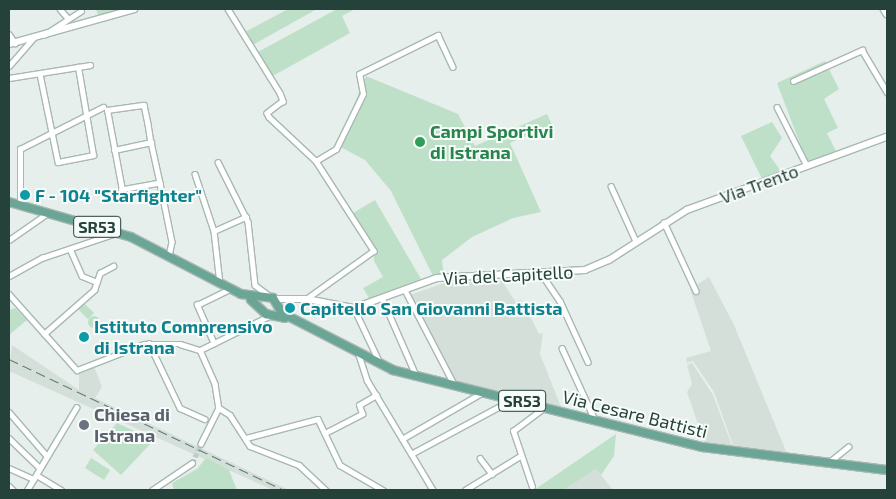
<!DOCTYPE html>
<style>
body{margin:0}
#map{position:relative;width:896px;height:499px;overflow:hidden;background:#e6efeb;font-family:"Exo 2",sans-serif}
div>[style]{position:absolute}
.built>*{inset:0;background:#d4dfda}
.green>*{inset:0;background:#bfe0c8}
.round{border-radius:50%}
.minor-tunnel>*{height:4.5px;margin-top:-2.25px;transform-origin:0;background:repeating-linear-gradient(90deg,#bfccc8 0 4.5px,transparent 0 6.5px)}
.roads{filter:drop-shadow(1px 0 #a8b8b2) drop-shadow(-1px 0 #a8b8b2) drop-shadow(0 1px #a8b8b2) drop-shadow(0 -1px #a8b8b2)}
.minor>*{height:4.5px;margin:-2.25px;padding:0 2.25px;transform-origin:2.25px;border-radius:2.25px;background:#fff}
.tertiary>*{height:5.5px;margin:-2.75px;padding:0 2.75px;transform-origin:2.75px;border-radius:2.75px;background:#fff}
.secondary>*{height:6px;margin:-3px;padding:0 3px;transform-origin:3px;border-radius:3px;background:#fff}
.primary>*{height:8px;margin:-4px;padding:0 4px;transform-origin:4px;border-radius:4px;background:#6aa596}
.rail>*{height:1px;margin-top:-0.5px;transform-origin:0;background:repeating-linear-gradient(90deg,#5f7d75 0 10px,transparent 0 15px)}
.dots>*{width:14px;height:14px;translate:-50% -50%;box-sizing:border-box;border:2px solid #f7fbf9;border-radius:50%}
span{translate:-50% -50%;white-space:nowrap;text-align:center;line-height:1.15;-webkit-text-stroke:4px #f7fbf9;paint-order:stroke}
.shield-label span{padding:1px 4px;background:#f7fbf9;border:1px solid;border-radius:4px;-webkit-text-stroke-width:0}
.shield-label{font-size:16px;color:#24423a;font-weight:700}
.leisure-label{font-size:18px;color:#27864d;font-weight:700}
.left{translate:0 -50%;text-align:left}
.street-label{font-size:18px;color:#24423a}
.culture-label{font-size:18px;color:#0d838f;font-weight:700}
.worship-label{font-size:18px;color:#5b616d;font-weight:700}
.frame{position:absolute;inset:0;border:10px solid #24423a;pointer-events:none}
</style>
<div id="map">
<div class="built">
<div style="clip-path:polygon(709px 277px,734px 325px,788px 456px,734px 448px,714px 392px,693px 361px,687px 363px,686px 358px,711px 351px,690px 289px)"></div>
<div style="clip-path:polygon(502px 281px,515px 301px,522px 300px,539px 334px,543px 333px,540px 354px,563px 412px,453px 379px,410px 295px,444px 283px)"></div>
<div style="clip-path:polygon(12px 345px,79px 390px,79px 371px,94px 366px,102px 387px,95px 398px,289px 490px,273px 490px,9px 371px)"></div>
<div style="clip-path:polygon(692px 363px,713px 395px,734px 451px,768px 459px,706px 448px,687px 392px,692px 384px,687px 365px)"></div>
<div style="clip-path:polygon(596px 469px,613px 490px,564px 490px)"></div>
</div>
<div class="green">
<div style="clip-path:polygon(96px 9px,126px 9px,98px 16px)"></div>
<div style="clip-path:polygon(288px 9px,317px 9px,251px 46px,243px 33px)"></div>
<div style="clip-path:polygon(337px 9px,355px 9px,342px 16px,350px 33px,271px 77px,256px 53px)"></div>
<div style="clip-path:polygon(825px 61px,839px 89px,824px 99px,838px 128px,827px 133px,837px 153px,808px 165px,777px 83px)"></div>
<div style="clip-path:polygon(366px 76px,458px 114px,475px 146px,547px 114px,552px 125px,510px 143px,541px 212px,513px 218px,472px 237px,442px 260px,444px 276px,434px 278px,391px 191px,365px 160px,337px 145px)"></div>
<div style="clip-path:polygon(772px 122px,782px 138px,770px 156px,783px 174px,763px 181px,741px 136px)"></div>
<div style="clip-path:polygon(375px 200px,421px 279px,370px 300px,363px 288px,383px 277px,374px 261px,373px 246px,353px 213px)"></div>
<div style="clip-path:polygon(83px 302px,94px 313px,88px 319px,77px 308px)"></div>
<div style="clip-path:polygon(15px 308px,27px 320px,9px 335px,9px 310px)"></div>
<div class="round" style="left:88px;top:316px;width:12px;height:12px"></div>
<div style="clip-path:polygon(117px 423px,154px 440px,121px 475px,93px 450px)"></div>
<div style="clip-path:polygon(616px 434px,614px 456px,601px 475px,596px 469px,564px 490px,534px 490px)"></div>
<div style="clip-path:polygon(91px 458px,110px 470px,104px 480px,85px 468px)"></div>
<div style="clip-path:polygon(206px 458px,229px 470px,237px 490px,174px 490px,172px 483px,197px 469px)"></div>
</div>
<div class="minor-tunnel">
<div style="left:192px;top:463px;width:21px;rotate:-65deg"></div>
</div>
<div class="roads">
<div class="minor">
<div style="left:60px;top:9px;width:11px;rotate:49deg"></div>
<div style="left:228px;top:9px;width:99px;rotate:58.2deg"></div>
<div style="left:280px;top:93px;width:9px;rotate:69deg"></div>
<div style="left:283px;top:101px;width:20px;rotate:143deg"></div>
<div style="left:267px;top:113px;width:4px;rotate:63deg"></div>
<div style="left:269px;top:117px;width:64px;rotate:43.1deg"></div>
<div style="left:316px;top:161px;width:107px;rotate:57.2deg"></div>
<div style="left:374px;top:251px;width:82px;rotate:144.4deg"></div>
<div style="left:9px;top:34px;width:11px;rotate:56deg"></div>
<div style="left:44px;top:35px;width:44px;rotate:-33deg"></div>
<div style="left:9px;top:66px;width:37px;rotate:-49deg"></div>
<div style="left:40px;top:74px;width:90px;rotate:78.4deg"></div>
<div style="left:58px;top:162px;width:36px;rotate:-11deg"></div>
<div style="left:93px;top:155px;width:89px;rotate:-99.7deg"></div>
<div style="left:9px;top:78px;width:82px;rotate:-9.1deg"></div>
<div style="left:793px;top:81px;width:76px;rotate:-24.2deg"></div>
<div style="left:862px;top:50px;width:49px;rotate:59.2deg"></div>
<div style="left:777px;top:107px;width:66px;rotate:63deg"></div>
<div style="left:114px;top:150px;width:38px;rotate:-12deg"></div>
<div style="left:316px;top:161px;width:23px;rotate:-31deg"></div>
<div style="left:336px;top:149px;width:61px;rotate:-63.9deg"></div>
<div style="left:363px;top:94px;width:20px;rotate:-101deg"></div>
<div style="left:359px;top:74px;width:88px;rotate:-26.3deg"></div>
<div style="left:438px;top:35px;width:35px;rotate:65deg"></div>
<div style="left:218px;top:162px;width:67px;rotate:63.4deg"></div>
<div style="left:248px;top:222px;width:63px;rotate:83.7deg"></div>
<div style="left:255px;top:285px;width:20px;rotate:37deg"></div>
<div style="left:195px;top:174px;width:60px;rotate:71.6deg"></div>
<div style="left:214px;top:231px;width:53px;rotate:83.5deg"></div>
<div style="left:160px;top:183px;width:39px;rotate:170deg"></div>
<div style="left:122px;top:190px;width:81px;rotate:-100.6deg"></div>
<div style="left:107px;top:110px;width:37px;rotate:-8deg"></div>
<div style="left:144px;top:105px;width:19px;rotate:78deg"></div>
<div style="left:148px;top:124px;width:18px;rotate:81deg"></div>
<div style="left:151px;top:142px;width:42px;rotate:77.6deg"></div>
<div style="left:160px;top:183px;width:60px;rotate:78.5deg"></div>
<div style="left:172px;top:242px;width:14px;rotate:102deg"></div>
<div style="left:611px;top:186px;width:60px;rotate:65.6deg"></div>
<div style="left:20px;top:205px;width:56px;rotate:-90deg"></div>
<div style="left:20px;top:149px;width:93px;rotate:-26.8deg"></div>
<div style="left:664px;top:222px;width:76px;rotate:65.1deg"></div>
<div style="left:214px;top:231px;width:35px;rotate:-24deg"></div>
<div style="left:9px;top:240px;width:44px;rotate:-34.8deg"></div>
<div style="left:71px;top:251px;width:27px;rotate:66deg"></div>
<div style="left:82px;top:276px;width:16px;rotate:22deg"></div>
<div style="left:541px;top:273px;width:34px;rotate:56deg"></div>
<div style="left:560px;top:301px;width:67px;rotate:65.3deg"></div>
<div style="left:9px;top:276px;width:38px;rotate:-29deg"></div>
<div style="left:42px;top:258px;width:78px;rotate:-18.7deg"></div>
<div style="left:405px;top:290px;width:106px;rotate:62.5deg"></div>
<div style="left:9px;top:294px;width:102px;rotate:48.2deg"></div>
<div style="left:77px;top:370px;width:72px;rotate:-21.2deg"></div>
<div style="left:144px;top:344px;width:36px"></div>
<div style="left:180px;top:344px;width:21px;rotate:17deg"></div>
<div style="left:200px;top:350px;width:77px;rotate:-26.2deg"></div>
<div style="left:383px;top:300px;width:82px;rotate:66.3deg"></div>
<div style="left:354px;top:308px;width:61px;rotate:64.7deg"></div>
<div style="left:44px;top:334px;width:67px;rotate:-41.3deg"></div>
<div style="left:94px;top:290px;width:18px;rotate:-71deg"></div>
<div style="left:100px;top:273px;width:15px;rotate:-28deg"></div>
<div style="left:149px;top:343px;width:72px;rotate:64.5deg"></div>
<div style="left:180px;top:408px;width:27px;rotate:24deg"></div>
<div style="left:214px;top:344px;width:43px;rotate:-113.6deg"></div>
<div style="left:197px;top:305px;width:37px;rotate:-26deg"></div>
<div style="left:562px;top:348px;width:79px;rotate:65.4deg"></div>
<div style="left:200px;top:350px;width:37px;rotate:66deg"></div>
<div style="left:215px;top:384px;width:24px;rotate:81deg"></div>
<div style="left:219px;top:408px;width:40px;rotate:116.6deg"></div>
<div style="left:359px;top:355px;width:26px;rotate:72deg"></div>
<div style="left:367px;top:380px;width:128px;rotate:59deg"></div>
<div style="left:219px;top:408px;width:13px;rotate:32deg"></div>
<div style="left:230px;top:415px;width:37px;rotate:57deg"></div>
<div style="left:250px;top:446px;width:53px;rotate:21.2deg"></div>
<div style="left:299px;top:465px;width:37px;rotate:43deg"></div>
<div style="left:9px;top:412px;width:58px;rotate:49.2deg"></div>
<div style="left:325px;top:433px;width:42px;rotate:-27.2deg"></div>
<div style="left:362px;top:414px;width:9px;rotate:-108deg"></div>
<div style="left:359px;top:405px;width:20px;rotate:-30deg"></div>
<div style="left:9px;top:438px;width:43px;rotate:44.1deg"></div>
<div style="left:246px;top:438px;width:74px;rotate:-14.8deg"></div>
<div style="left:318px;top:419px;width:51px;rotate:64.4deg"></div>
<div style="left:340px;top:465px;width:50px;rotate:30.2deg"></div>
<div style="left:402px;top:439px;width:94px;rotate:-30.1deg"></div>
<div style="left:411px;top:454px;width:106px;rotate:-28.3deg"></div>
<div style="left:504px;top:404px;width:7px;rotate:-56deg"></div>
<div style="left:480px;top:458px;width:20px;rotate:53deg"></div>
<div style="left:828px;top:463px;width:26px;rotate:-39deg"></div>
<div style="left:9px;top:468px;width:27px;rotate:24deg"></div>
<div style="left:38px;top:476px;width:27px;rotate:31deg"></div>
<div style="left:9px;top:486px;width:6px;rotate:45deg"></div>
<div style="left:532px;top:487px;width:59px;rotate:-108.7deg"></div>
<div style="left:513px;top:431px;width:39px;rotate:-37deg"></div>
<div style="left:27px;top:490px;width:96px;rotate:-59.1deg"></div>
<div style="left:152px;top:490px;width:48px;rotate:-34deg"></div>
<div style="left:465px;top:490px;width:65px;rotate:-31.7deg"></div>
</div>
<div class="tertiary">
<div style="left:884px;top:9px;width:6px;rotate:59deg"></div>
<div style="left:274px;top:299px;width:33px"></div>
<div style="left:307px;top:299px;width:48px;rotate:10.8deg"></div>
<div style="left:354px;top:308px;width:88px;rotate:-19.9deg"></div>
<div style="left:437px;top:278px;width:148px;rotate:-3.1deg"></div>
<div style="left:585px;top:270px;width:26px;rotate:-23deg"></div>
<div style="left:609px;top:260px;width:93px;rotate:-32.7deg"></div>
<div style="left:687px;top:210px;width:213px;rotate:-20.1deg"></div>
</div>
<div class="secondary">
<div style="left:9px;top:44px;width:130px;rotate:-15.6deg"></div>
</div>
<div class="primary">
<div style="left:9px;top:202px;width:127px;rotate:16deg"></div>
<div style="left:131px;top:237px;width:124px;rotate:27.4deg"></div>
<div style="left:241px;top:294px;width:32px;rotate:7deg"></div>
<div style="left:273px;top:298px;width:17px;rotate:59deg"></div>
<div style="left:282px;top:313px;width:125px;rotate:27.2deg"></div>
<div style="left:393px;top:370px;width:318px;rotate:14deg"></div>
<div style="left:702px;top:447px;width:186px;rotate:7.1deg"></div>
<div style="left:251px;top:300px;width:21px;rotate:43deg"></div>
<div style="left:266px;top:314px;width:19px;rotate:12deg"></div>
</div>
</div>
<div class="rail">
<div style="left:9px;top:359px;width:305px;rotate:25.5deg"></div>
</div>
<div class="dots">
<div style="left:420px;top:142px;background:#2e9e5b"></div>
<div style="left:25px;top:195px;background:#0f9aa8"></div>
<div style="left:290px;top:308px;background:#0f9aa8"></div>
<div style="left:84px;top:337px;background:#0f9aa8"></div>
<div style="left:84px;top:425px;background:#6b7280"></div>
</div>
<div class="shield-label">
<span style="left:97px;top:227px">SR53</span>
<span style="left:522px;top:401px">SR53</span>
</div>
<div class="leisure-label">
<span class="left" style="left:430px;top:142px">Campi Sportivi<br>di Istrana</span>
</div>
<div class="street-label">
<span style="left:759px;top:184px;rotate:-20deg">Via Trento</span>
<span style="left:508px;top:275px;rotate:-3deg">Via del Capitello</span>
<span style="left:635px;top:414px;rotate:14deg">Via Cesare Battisti</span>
</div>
<div class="culture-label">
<span class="left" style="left:35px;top:195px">F - 104 "Starfighter"</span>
<span class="left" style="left:300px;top:308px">Capitello San Giovanni Battista</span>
<span class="left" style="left:94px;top:337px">Istituto Comprensivo<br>di Istrana</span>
</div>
<div class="worship-label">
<span class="left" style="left:94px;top:425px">Chiesa di<br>Istrana</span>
</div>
<div class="frame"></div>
</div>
